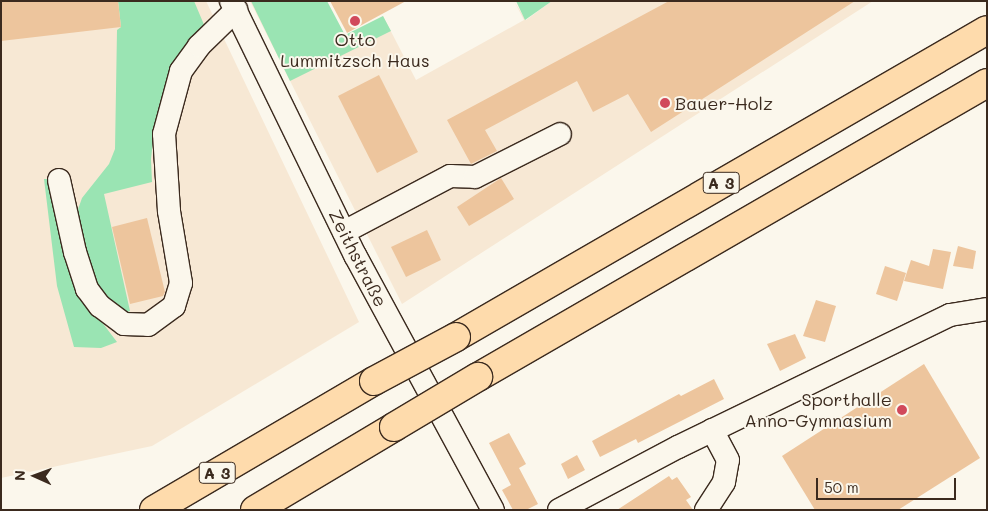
<!DOCTYPE html>
<meta charset="utf-8">
<style>
body{margin:0}
#map{position:relative;width:988px;height:511px;overflow:hidden;background:#fbf7ec;font-family:Mali,sans-serif}
div>[style]{position:absolute}
.built>*{inset:0;background:#f7e8d4}
.green>*{inset:0;background:#9ae4b3}
.building>*{inset:0;background:#edc59d}
.roads{filter:drop-shadow(1px 0 #3b2a1e) drop-shadow(-1px 0 #3b2a1e) drop-shadow(0 1px #3b2a1e) drop-shadow(0 -1px #3b2a1e)}
.minor>*{height:22px;margin:-11px;padding:0 11px;transform-origin:11px;border-radius:11px;background:#fbf7ec}
.highway>*{height:28px;margin:-14px;padding:0 14px;transform-origin:14px;border-radius:14px;background:#fedbac}
.bridges{filter:drop-shadow(1px 0 #3b2a1e) drop-shadow(-1px 0 #3b2a1e) drop-shadow(0 1px #3b2a1e) drop-shadow(0 -1px #3b2a1e)}
.highway-bridge>*{height:28px;margin:-14px;padding:0 14px;transform-origin:14px;border-radius:14px;background:#fedbac}
.dots>*{width:14px;height:14px;translate:-50% -50%;box-sizing:border-box;border:2px solid #fbf7ec;border-radius:50%}
span{translate:-50% -50%;white-space:nowrap;text-align:center;line-height:1.15;-webkit-text-stroke:4px #fbf7ec;paint-order:stroke}
.shield-label span{padding:1px 4px;background:#fbf7ec;border:1px solid;border-radius:4px;-webkit-text-stroke-width:0}
.shield-label{font-size:16px;color:#3b2a1e;font-weight:700}
.poi-label{font-size:18px;color:#3b2a1e}
.left{translate:0 -50%;text-align:left}
.right{translate:-100% -50%;text-align:right}
.street-label{font-size:18px;color:#3b2a1e}
.frame{position:absolute;inset:0;border:2px solid #3b2a1e;pointer-events:none}
.north{position:absolute;left:10px;top:451px;width:50px;height:50px;-webkit-text-stroke:4px #fbf7ec;paint-order:stroke;rotate:272deg;font-size:14px;font-weight:700;line-height:20px;text-align:center;color:#3b2a1e}
.north::after{content:'';display:block;margin:auto;width:18px;height:22px;background:#3b2a1e;clip-path:polygon(50% 0,100% 100%,50% 72%,0 100%)}
.scale{position:absolute;left:816px;top:478px;width:140px;height:22px;box-sizing:border-box;border:2px solid #3b2a1e;border-top:0;padding-left:6px;font-size:15px;line-height:18px;white-space:nowrap;color:#3b2a1e;-webkit-text-stroke:4px #fbf7ec;paint-order:stroke}
</style>
<div id="map">
<div class="built">
<div style="clip-path:polygon(1px 1px,206px 1px,359px 322px,152px 446px,1px 478px)"></div>
<div style="clip-path:polygon(250px 1px,295px 1px,320px 49px,383px 16px,416px 80px,524px 20px,514px 1px,526px 20px,552px 1px,873px 1px,402px 304px)"></div>
</div>
<div class="green">
<div style="clip-path:polygon(118px 1px,194px 1px,205px 27px,167px 83px,155px 124px,151px 159px,152px 182px,104px 194px,130px 311px,120px 315px,100px 292px,76px 215px,82px 198px,109px 164px,115px 149px,117px 30px,121px 27px)"></div>
<div style="clip-path:polygon(251px 1px,327px 1px,345px 35px,383px 16px,391px 31px,290px 81px)"></div>
<div style="clip-path:polygon(516px 1px,552px 1px,525px 20px)"></div>
<div style="clip-path:polygon(44px 179px,48px 179px,75px 277px,98px 317px,117px 342px,101px 348px,74px 347px,57px 286px)"></div>
</div>
<div class="building">
<div style="clip-path:polygon(1px 1px,118px 1px,121px 27px,1px 41px)"></div>
<div style="clip-path:polygon(330px 1px,406px 1px,347px 33px)"></div>
<div style="clip-path:polygon(669px 1px,855px 1px,651px 132px,628px 94px,593px 112px,577px 81px,485px 130px,497px 151px,471px 164px,447px 120px)"></div>
<div style="clip-path:polygon(379px 75px,418px 152px,377px 173px,338px 96px)"></div>
<div style="clip-path:polygon(501px 178px,514px 199px,469px 226px,457px 207px)"></div>
<div style="clip-path:polygon(147px 218px,165px 292px,163px 296px,130px 304px,112px 227px)"></div>
<div style="clip-path:polygon(427px 230px,441px 260px,406px 277px,391px 247px)"></div>
<div style="clip-path:polygon(958px 246px,976px 251px,973px 269px,953px 266px)"></div>
<div style="clip-path:polygon(933px 249px,951px 252px,943px 289px,904px 281px,911px 260px,929px 266px)"></div>
<div style="clip-path:polygon(885px 266px,906px 273px,897px 301px,876px 294px)"></div>
<div style="clip-path:polygon(816px 300px,836px 306px,825px 342px,803px 336px)"></div>
<div style="clip-path:polygon(795px 334px,806px 358px,780px 371px,767px 344px)"></div>
<div style="clip-path:polygon(924px 364px,980px 458px,898px 510px,815px 510px,782px 456px)"></div>
<div style="clip-path:polygon(714px 379px,724px 399px,638px 443px,636px 439px,600px 457px,592px 441px,679px 394px,681px 396px)"></div>
<div style="clip-path:polygon(509px 433px,526px 464px,519px 468px,538px 504px,526px 510px,513px 510px,502px 490px,511px 485px,489px 443px)"></div>
<div style="clip-path:polygon(577px 455px,585px 470px,568px 479px,561px 464px)"></div>
<div style="clip-path:polygon(669px 476px,672px 480px,677px 477px,691px 497px,686px 500px,693px 510px,617px 510px)"></div>
</div>
<div class="roads">
<div class="minor">
<div style="left:231px;top:1px;width:283px;rotate:64deg"></div>
<div style="left:355px;top:255px;width:290px;rotate:61.6deg"></div>
<div style="left:59px;top:180px;width:74px;rotate:77.5deg"></div>
<div style="left:75px;top:252px;width:39px;rotate:72deg"></div>
<div style="left:87px;top:289px;width:21px;rotate:53deg"></div>
<div style="left:100px;top:306px;width:30px;rotate:37deg"></div>
<div style="left:124px;top:324px;width:24px;rotate:2deg"></div>
<div style="left:148px;top:325px;width:32px;rotate:-36deg"></div>
<div style="left:174px;top:306px;width:24px;rotate:-73deg"></div>
<div style="left:181px;top:283px;width:73px;rotate:-99.5deg"></div>
<div style="left:169px;top:211px;width:77px;rotate:-93.7deg"></div>
<div style="left:164px;top:134px;width:65px;rotate:-74.9deg"></div>
<div style="left:181px;top:71px;width:31px;rotate:-54deg"></div>
<div style="left:199px;top:46px;width:52px;rotate:-44.2deg"></div>
<div style="left:344px;top:232px;width:120px;rotate:-27.8deg"></div>
<div style="left:450px;top:176px;width:25px;rotate:2deg"></div>
<div style="left:475px;top:177px;width:95px;rotate:-26.8deg"></div>
<div style="left:559px;top:510px;width:135px;rotate:-27.9deg"></div>
<div style="left:678px;top:447px;width:302px;rotate:-25.9deg"></div>
<div style="left:950px;top:315px;width:37px;rotate:-9deg"></div>
<div style="left:706px;top:510px;width:33px;rotate:-57deg"></div>
<div style="left:724px;top:482px;width:22px;rotate:-80deg"></div>
<div style="left:728px;top:460px;width:34px;rotate:-118deg"></div>
</div>
<div class="highway">
<div style="left:456px;top:337px;width:613px;rotate:-30.03deg"></div>
<div style="left:478px;top:377px;width:588px;rotate:-30.01deg"></div>
<div style="left:154px;top:510px;width:255px;rotate:-30.4deg"></div>
<div style="left:255px;top:510px;width:162px;rotate:-30.8deg"></div>
</div>
</div>
<div class="bridges">
<div class="highway-bridge">
<div style="left:374px;top:381px;width:93px;rotate:-28.2deg"></div>
<div style="left:394px;top:427px;width:98px;rotate:-30.8deg"></div>
</div>
</div>
<div class="dots">
<div style="left:355px;top:21px;background:#d1495b"></div>
<div style="left:665px;top:103px;background:#d1495b"></div>
<div style="left:902px;top:410px;background:#d1495b"></div>
</div>
<div class="shield-label">
<span style="left:721px;top:183px">A 3</span>
<span style="left:217px;top:473px">A 3</span>
</div>
<div class="poi-label">
<span style="left:355px;top:50px">Otto<br>Lummitzsch Haus</span>
<span class="left" style="left:675px;top:103px">Bauer-Holz</span>
<span class="right" style="left:892px;top:410px">Sporthalle<br>Anno-Gymnasium</span>
</div>
<div class="street-label">
<span style="left:358px;top:258px;rotate:63deg">Zeithstraße</span>
</div>
<div class="frame"></div>
<div class="north">N</div>
<div class="scale">50 m</div>
</div>
